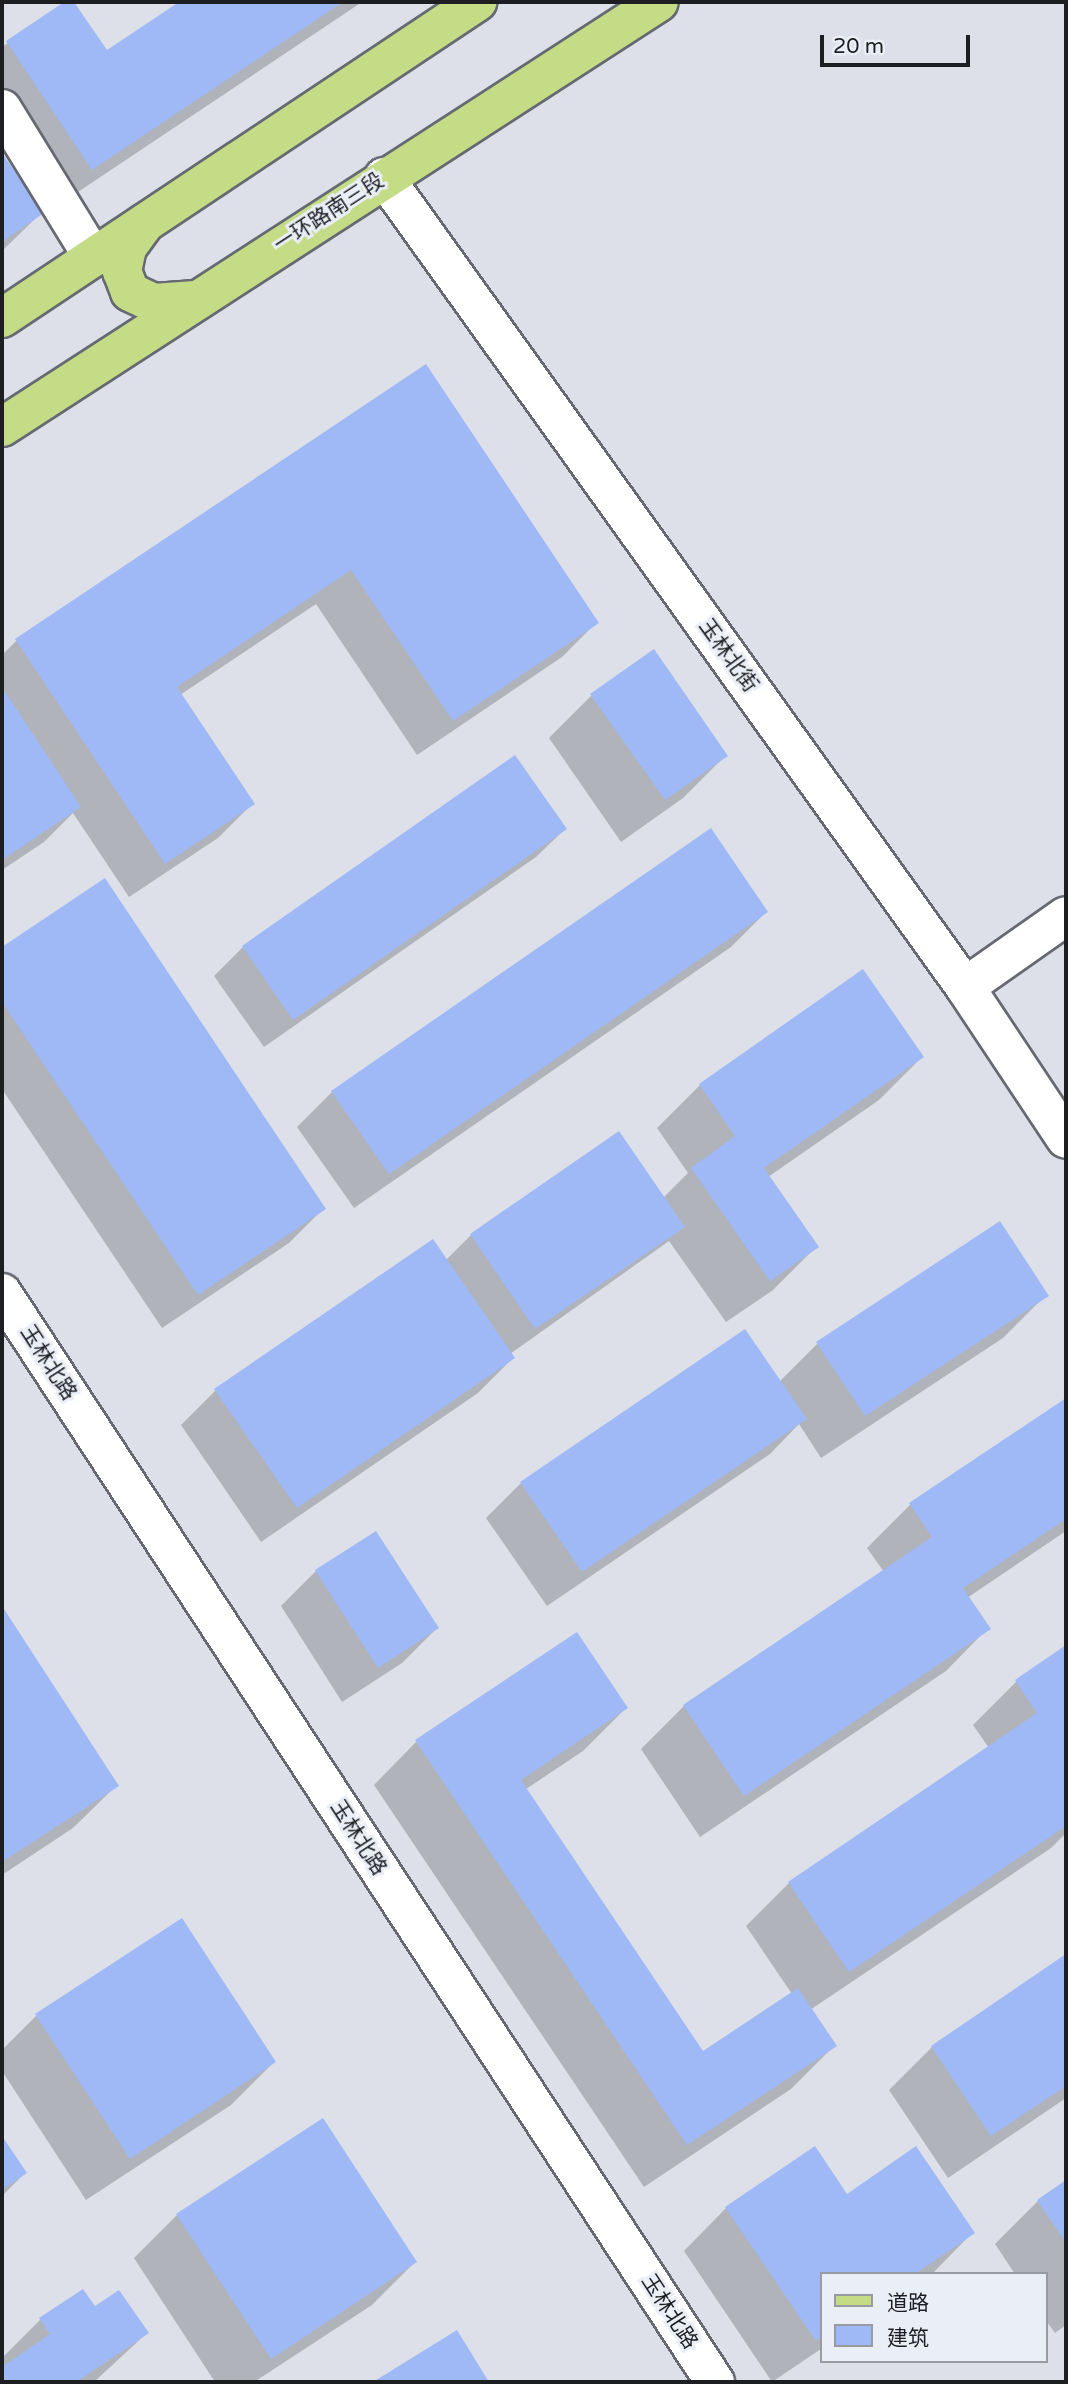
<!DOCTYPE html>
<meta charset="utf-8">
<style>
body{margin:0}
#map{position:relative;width:1068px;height:2384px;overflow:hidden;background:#dde0e9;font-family:"Varela Round","Noto Sans SC",sans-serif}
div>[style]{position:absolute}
.shadow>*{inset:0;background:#0003}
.building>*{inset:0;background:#9eb9f6}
.roads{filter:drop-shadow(2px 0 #666971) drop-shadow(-2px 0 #666971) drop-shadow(0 2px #666971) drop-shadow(0 -2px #666971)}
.minor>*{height:38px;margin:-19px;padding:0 19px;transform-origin:19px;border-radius:19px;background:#fff}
.secondary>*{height:38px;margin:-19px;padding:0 19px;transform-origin:19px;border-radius:19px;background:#fff}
.primary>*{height:38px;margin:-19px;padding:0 19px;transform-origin:19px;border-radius:19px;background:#c5dc86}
span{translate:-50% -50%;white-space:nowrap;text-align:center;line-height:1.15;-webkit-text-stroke:6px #eaeef6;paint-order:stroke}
.street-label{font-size:21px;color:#1d1e21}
.frame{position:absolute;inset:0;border:4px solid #1d1e21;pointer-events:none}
.legend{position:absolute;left:820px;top:2272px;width:228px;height:91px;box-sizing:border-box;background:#eaeef6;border:2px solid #989ba1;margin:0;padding:9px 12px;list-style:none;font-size:21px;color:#1d1e21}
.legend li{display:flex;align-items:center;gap:14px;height:35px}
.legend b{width:35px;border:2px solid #989ba1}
.scale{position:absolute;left:820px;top:35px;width:150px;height:32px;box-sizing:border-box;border:4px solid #1d1e21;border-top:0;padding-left:9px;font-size:21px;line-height:24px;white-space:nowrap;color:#1d1e21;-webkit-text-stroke:5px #eaeef6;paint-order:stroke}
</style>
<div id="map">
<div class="shadow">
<div style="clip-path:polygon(67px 2px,72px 2px,106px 52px,182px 2px,362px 2px,48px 212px,2px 141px,2px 47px)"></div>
<div style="clip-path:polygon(2px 156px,41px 213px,2px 251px)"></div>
<div style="clip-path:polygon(426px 366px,597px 622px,562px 657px,417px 755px,316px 604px,180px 695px,253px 803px,218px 838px,129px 897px,73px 813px,44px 842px,2px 870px,2px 655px,16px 641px)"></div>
<div style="clip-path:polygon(592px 695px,726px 755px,683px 798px,621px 842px,549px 738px)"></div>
<div style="clip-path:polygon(515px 758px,565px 829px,536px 857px,264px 1047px,214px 976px,243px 947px)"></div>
<div style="clip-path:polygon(104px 880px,324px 1208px,289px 1243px,162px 1328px,2px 1089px,2px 949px)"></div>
<div style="clip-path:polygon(766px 912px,731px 947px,354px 1208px,297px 1127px,332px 1092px)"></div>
<div style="clip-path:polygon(863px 971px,922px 1057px,879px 1100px,768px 1177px,816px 1247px,773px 1290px,726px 1322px,669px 1241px,510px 1354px,513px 1358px,478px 1393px,261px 1542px,181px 1425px,216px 1390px,446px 1260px,471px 1235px,663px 1198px,688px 1173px,657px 1128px,700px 1085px)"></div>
<div style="clip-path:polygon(1046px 1295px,1003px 1338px,821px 1458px,799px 1424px,770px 1454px,547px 1606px,486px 1518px,521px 1483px,779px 1382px,817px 1344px)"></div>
<div style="clip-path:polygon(1066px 1400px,1066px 1531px,967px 1598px,988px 1628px,946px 1671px,700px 1837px,641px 1749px,684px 1706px,884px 1572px,867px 1548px,910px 1505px)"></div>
<div style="clip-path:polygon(316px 1571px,437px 1628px,402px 1663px,342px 1702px,281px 1606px)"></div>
<div style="clip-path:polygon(2px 1609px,116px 1786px,73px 1828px,2px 1875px)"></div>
<div style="clip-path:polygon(1066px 1647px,1066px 1833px,1051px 1848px,810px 2010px,834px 2046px,791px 2089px,644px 2187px,374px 1785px,416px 1742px,626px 1708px,583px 1751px,526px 1789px,702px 2054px,792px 1994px,746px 1926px,789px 1883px,989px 1748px,973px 1725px,1016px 1682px)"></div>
<div style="clip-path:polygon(1066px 1957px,1066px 2098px,948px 2178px,889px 2090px,932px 2047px)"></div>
<div style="clip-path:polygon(36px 2016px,274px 2062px,231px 2105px,86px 2200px,2px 2071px,2px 2050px)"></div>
<div style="clip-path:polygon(2px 2139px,25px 2173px,2px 2196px)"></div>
<div style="clip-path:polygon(1066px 2182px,1066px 2325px,1055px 2333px,1045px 2319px,1045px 2274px,1015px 2274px,995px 2244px,1038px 2201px)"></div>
<div style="clip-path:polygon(726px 2208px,973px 2232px,932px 2274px,821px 2274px,821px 2349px,772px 2382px,684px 2251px)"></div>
<div style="clip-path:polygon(177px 2215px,415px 2262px,372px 2305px,254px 2382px,215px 2382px,134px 2258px)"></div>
<div style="clip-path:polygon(83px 2291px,94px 2308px,147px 2333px,94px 2382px,2px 2382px,2px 2358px,40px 2320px)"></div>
<div style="clip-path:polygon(457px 2333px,487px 2382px,376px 2382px)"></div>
</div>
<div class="building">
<div style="clip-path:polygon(64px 2px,74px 2px,107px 50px,179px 2px,343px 2px,92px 170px,6px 41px)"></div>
<div style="clip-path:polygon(2px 153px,44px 213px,2px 242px)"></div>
<div style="clip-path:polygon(426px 364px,599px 623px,453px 721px,351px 570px,177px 687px,255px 804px,165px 864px,15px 639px)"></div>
<div style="clip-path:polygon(654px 649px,728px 756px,665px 800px,590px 694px)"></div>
<div style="clip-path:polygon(2px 687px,81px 807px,2px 860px)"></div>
<div style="clip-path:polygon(515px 755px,567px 829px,293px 1020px,242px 946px)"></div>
<div style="clip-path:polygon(711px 828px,768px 912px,389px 1174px,331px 1091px)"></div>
<div style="clip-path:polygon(105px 878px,326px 1209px,198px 1295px,2px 1002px,2px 947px)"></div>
<div style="clip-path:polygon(863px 969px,924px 1057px,764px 1168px,819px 1247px,770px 1281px,691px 1168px,735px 1136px,699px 1084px)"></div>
<div style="clip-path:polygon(619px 1131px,685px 1227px,535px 1329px,470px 1234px)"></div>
<div style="clip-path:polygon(1000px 1221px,1049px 1296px,865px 1416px,816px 1342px)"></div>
<div style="clip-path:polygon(433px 1239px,515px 1358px,297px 1508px,214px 1389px)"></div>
<div style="clip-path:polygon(745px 1329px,807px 1419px,582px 1572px,520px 1482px)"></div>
<div style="clip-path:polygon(1066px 1398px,1066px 1519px,963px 1588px,991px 1629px,744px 1796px,683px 1705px,932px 1537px,909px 1503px)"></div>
<div style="clip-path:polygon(376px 1531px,439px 1628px,378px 1668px,315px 1570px)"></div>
<div style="clip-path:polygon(2px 1606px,119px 1786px,2px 1862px)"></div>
<div style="clip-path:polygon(577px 1632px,628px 1708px,521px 1780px,703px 2051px,798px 1988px,837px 2046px,687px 2145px,415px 1740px)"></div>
<div style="clip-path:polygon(1066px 1645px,1066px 1826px,849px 1972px,788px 1882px,1037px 1713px,1015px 1680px)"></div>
<div style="clip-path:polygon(182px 1918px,276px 2062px,130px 2159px,35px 2014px)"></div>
<div style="clip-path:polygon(1066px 1954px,1066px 2086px,991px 2136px,931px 2046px)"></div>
<div style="clip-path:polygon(323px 2118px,417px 2262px,271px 2359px,176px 2214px)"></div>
<div style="clip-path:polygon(2px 2136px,27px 2173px,2px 2190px)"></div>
<div style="clip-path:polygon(815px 2146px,847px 2194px,916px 2146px,975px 2233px,915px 2274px,821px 2274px,821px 2337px,816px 2341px,725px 2207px)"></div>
<div style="clip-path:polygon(1066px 2180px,1066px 2243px,1037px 2200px)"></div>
<div style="clip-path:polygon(83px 2289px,95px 2306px,119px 2290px,149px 2333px,76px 2382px,2px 2382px,2px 2367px,50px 2334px,39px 2318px)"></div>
<div style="clip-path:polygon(457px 2330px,489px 2382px,373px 2382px)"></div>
</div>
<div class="roads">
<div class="minor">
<div style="left:2px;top:109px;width:174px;rotate:58.4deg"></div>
<div style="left:384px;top:177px;width:997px;rotate:54.35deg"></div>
<div style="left:965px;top:987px;width:182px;rotate:56.4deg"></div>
<div style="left:965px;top:987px;width:123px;rotate:-35.1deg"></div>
</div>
<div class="secondary">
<div style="left:2px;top:1293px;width:1302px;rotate:56.79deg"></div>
</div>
<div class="primary">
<div style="left:145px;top:223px;width:31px;rotate:126deg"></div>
<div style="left:127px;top:248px;width:24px;rotate:102deg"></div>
<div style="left:122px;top:271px;width:22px;rotate:69deg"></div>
<div style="left:130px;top:292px;width:26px;rotate:25deg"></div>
<div style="left:154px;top:303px;width:41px;rotate:-4.2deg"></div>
<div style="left:2px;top:318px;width:571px;rotate:-33.63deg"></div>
<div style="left:2px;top:427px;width:782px;rotate:-32.9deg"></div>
</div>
</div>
<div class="street-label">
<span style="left:329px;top:213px;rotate:-33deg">一环路南三段</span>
<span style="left:728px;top:656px;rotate:54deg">玉林北街</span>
<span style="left:48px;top:1363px;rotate:57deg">玉林北路</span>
<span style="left:358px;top:1838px;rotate:57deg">玉林北路</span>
<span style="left:669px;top:2312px;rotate:57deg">玉林北路</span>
</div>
<div class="frame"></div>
<ul class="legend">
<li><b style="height:9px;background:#c5dc86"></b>道路</li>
<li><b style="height:19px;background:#9eb9f6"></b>建筑</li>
</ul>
<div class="scale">20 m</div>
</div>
